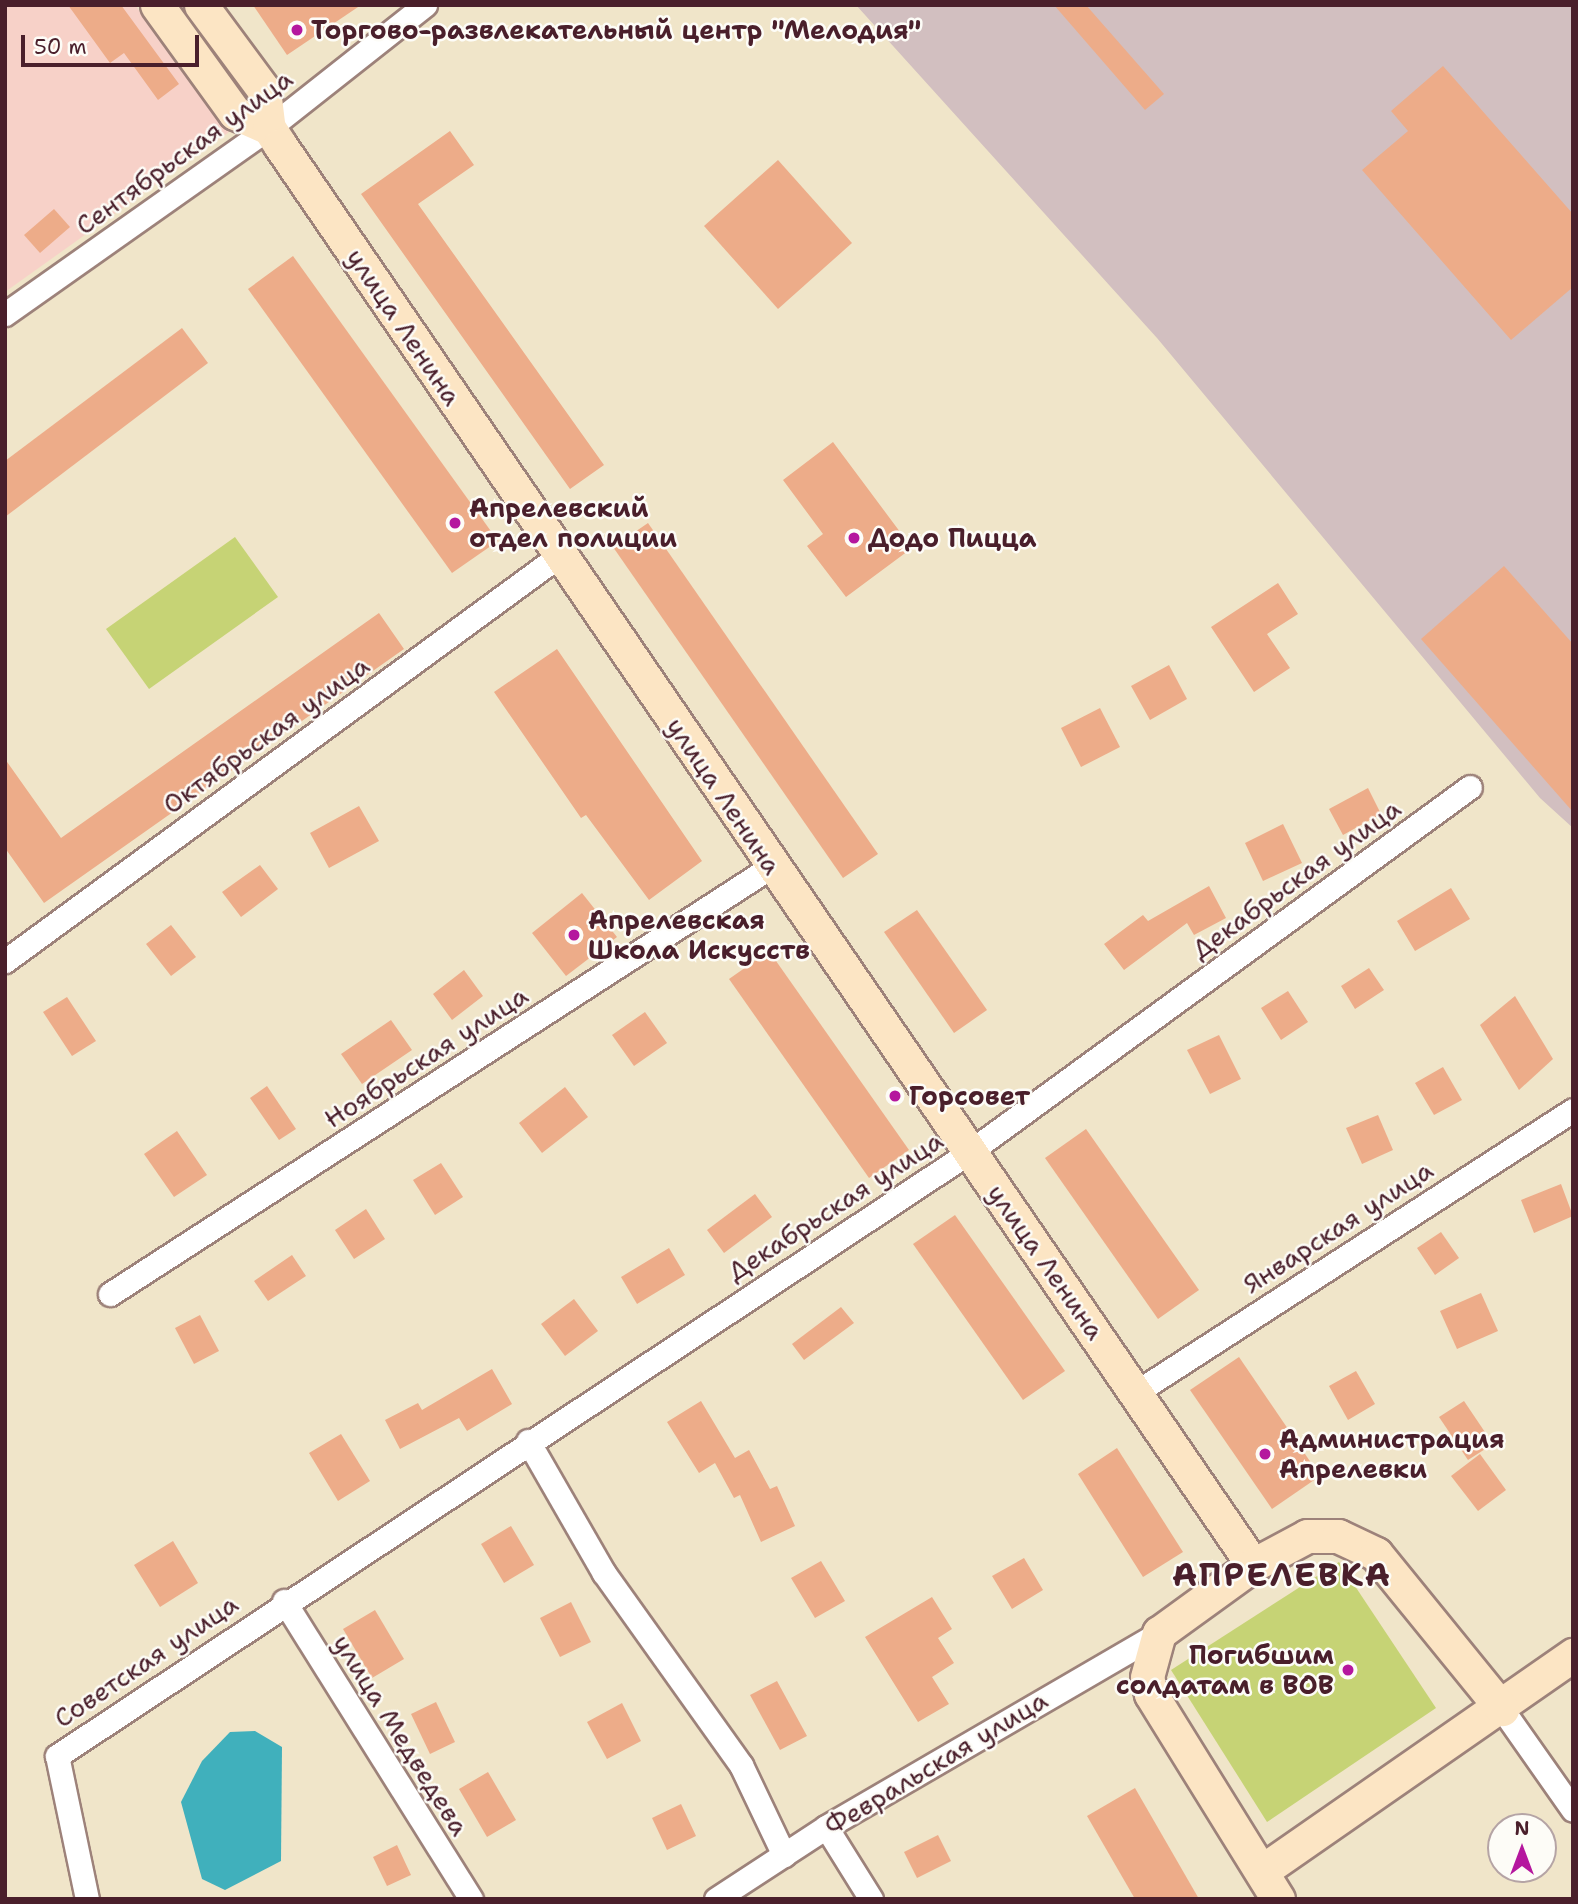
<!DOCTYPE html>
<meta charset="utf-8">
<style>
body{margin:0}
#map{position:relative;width:1578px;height:1904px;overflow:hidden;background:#f0e5c9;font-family:"Shantell Sans",sans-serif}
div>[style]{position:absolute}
.built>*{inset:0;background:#f7d1c8}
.industrial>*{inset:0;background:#d2bfc0}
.green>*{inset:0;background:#c6d375}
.water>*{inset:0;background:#40b0bc}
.building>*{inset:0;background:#edac89}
.roads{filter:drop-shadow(2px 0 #9d827a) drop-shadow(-2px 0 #9d827a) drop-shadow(0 2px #9d827a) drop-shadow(0 -2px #9d827a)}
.street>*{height:23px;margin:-11.5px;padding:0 11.5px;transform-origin:11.5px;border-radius:11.5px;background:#fff}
.secondary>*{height:33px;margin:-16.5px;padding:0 16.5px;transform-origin:16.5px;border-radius:16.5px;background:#fce5c4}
.dots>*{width:19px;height:19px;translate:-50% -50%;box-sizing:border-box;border:4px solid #fdfcf7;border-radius:50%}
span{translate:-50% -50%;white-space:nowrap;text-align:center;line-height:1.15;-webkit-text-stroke:5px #fdfcf7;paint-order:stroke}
.poi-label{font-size:26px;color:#4a1f2b;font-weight:700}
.left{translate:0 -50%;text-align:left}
.right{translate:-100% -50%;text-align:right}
.street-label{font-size:26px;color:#4a1f2b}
.district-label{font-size:33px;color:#4a1f2b;font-weight:700;letter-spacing:2px}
.frame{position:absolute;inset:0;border:7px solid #4a1f2b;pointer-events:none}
.north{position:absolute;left:1487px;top:1813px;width:70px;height:70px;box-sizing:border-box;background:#fdfcf7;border:2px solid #b5a4a5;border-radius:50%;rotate:0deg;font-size:19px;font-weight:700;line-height:28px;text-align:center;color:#4a1f2b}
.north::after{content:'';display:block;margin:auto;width:24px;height:32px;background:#b5179e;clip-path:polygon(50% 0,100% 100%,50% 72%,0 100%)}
.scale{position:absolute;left:21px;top:35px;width:178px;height:32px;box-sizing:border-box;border:4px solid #4a1f2b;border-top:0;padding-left:9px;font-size:21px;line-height:24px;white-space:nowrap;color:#4a1f2b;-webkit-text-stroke:5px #fdfcf7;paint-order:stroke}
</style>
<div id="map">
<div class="built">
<div style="clip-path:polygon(5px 5px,135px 5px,229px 132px,5px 292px)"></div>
</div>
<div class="industrial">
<div style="clip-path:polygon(856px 5px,1573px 5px,1573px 828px,1540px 798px,1157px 338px)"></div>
</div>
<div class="green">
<div style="clip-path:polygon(235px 537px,278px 597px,149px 689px,106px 629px)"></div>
<div style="clip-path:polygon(1339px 1562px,1436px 1708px,1267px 1822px,1171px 1670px)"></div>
</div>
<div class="water">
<div style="clip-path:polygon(255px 1731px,282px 1747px,281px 1861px,225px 1890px,202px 1879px,181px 1802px,202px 1761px,230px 1732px)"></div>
</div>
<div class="building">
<div style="clip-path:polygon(68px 5px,121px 5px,179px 84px,158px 100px,124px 53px,110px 63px)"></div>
<div style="clip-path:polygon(253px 5px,361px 5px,287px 55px)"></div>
<div style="clip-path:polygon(1054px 5px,1086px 5px,1164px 94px,1145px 110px)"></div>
<div style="clip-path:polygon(1443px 66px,1573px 214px,1573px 287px,1511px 340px,1362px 170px,1408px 131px,1391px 111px)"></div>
<div style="clip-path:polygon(450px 131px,474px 165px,418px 204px,604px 465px,570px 489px,361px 194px)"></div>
<div style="clip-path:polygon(778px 160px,852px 243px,778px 309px,704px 226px)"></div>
<div style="clip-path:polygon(54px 209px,70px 227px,40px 253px,24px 235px)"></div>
<div style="clip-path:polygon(293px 256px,498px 541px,452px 573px,248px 289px)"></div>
<div style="clip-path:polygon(182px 328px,208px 363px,5px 517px,5px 461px)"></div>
<div style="clip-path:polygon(833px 442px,912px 548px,846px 597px,807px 546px,823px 534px,783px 480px)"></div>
<div style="clip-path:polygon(648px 523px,878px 854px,843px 878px,613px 547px)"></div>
<div style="clip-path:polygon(1504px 566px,1573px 644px,1573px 812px,1421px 639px)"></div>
<div style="clip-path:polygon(1278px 583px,1298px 614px,1267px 634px,1290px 668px,1254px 692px,1211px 627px)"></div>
<div style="clip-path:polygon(379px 613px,404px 649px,44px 903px,5px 848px,5px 759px,61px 838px)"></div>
<div style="clip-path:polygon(557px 649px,702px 861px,649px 900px,586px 815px,581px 818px,494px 692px)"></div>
<div style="clip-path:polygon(1169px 665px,1187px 699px,1150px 720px,1131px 686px)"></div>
<div style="clip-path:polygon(1100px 708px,1120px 747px,1081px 767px,1061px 728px)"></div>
<div style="clip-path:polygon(1368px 788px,1381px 814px,1343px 835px,1329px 809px)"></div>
<div style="clip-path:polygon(359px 806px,379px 841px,329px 868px,310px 833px)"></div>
<div style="clip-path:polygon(1283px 824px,1302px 863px,1263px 881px,1245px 843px)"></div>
<div style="clip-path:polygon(260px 865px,278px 889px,241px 917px,222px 892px)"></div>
<div style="clip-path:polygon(1209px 886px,1226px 918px,1194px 935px,1187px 923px,1124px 970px,1104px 944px,1143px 915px,1148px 921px)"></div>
<div style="clip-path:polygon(1451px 888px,1470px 919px,1415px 951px,1397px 921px)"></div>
<div style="clip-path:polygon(582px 893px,617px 937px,566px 976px,532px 933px)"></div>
<div style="clip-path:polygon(917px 910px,987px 1010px,954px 1033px,884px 932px)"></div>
<div style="clip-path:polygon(171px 925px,196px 957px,171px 976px,146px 944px)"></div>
<div style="clip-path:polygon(769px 951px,909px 1150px,869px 1178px,729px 979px)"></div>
<div style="clip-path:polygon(1369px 968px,1384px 990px,1355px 1009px,1341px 986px)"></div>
<div style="clip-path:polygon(464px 970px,483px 996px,452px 1020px,433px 994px)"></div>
<div style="clip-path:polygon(1288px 991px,1308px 1022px,1281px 1040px,1261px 1008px)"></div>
<div style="clip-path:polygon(1515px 996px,1553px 1059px,1519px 1090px,1480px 1025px)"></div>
<div style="clip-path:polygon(67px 997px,96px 1041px,72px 1056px,43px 1012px)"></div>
<div style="clip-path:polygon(645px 1012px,667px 1043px,634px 1066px,612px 1035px)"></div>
<div style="clip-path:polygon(391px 1020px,412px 1050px,362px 1084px,341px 1054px)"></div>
<div style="clip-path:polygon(1219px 1035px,1241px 1079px,1210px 1094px,1187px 1050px)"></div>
<div style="clip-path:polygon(1443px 1067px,1462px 1100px,1434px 1115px,1415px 1083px)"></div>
<div style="clip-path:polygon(267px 1086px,296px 1129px,279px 1140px,250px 1098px)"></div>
<div style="clip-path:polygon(565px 1087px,588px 1117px,542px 1153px,519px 1123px)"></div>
<div style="clip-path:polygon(1378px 1115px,1393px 1150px,1362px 1164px,1346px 1128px)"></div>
<div style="clip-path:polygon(1086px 1129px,1199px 1290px,1158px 1319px,1045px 1158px)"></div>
<div style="clip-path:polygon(177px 1131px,207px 1175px,174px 1197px,144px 1154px)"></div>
<div style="clip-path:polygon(441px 1163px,463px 1197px,435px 1215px,413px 1180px)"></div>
<div style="clip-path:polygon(1561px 1184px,1573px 1216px,1534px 1233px,1521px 1200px)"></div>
<div style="clip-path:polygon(755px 1194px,772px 1217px,724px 1253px,707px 1230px)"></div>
<div style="clip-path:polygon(366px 1209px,385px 1239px,354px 1259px,335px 1230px)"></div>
<div style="clip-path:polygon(955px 1215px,1065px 1371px,1023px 1400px,913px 1244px)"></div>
<div style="clip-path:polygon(1441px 1232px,1459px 1258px,1435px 1275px,1417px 1248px)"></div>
<div style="clip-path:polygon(669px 1248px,685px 1275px,637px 1304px,621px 1277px)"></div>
<div style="clip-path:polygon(292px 1255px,306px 1276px,268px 1301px,254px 1281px)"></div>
<div style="clip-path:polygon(1481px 1293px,1498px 1331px,1457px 1349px,1440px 1311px)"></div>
<div style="clip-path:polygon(574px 1299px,598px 1331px,565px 1356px,541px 1324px)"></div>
<div style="clip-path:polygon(841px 1307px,854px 1323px,804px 1360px,792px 1344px)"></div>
<div style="clip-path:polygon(200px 1315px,219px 1351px,194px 1364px,175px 1328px)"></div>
<div style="clip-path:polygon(1239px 1357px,1320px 1476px,1272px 1509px,1190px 1390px)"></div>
<div style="clip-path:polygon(492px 1369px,512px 1404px,467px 1431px,459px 1418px,400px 1449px,385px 1420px,418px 1403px,422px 1410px)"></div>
<div style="clip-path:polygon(1356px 1371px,1375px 1404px,1348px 1420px,1329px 1386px)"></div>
<div style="clip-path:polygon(701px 1401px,735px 1458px,749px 1450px,770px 1489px,777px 1486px,795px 1526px,761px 1542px,740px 1495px,734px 1498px,715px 1463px,699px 1473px,667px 1422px)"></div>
<div style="clip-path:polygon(1464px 1401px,1493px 1444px,1468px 1460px,1439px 1417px)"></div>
<div style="clip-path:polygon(341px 1434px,370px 1481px,338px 1501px,309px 1453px)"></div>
<div style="clip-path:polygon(1117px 1448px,1183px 1552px,1143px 1577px,1078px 1474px)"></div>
<div style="clip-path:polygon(1480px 1454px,1506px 1490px,1478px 1511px,1451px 1476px)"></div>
<div style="clip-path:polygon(511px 1526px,534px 1565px,504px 1583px,481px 1544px)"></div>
<div style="clip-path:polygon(173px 1541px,198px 1583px,160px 1607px,134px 1565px)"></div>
<div style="clip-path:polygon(1024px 1558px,1043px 1590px,1012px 1609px,992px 1576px)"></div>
<div style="clip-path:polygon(821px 1561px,845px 1601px,815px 1618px,791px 1578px)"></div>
<div style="clip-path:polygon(932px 1597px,952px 1629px,938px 1638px,954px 1663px,932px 1677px,949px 1704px,918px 1722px,865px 1637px)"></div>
<div style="clip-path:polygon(571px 1602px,591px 1642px,560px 1657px,540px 1618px)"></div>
<div style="clip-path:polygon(375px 1610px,404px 1659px,372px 1678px,343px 1629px)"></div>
<div style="clip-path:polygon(777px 1681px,807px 1736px,780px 1750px,750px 1695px)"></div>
<div style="clip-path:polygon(436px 1702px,455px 1742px,430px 1754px,411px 1714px)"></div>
<div style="clip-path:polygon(622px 1703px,641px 1741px,607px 1759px,587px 1722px)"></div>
<div style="clip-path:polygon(488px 1772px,516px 1820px,487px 1837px,459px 1789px)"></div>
<div style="clip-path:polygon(1135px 1788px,1199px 1899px,1135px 1899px,1087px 1816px)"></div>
<div style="clip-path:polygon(681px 1804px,696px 1836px,667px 1850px,652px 1818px)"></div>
<div style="clip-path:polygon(938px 1835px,951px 1861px,917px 1878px,904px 1852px)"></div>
<div style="clip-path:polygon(397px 1845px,411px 1875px,387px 1886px,373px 1857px)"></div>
</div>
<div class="roads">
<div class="street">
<div style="left:5px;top:314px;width:323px;rotate:-35.2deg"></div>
<div style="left:269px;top:128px;width:199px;rotate:-38.3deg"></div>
<div style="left:5px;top:961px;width:688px;rotate:-36.19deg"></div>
<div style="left:110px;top:1294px;width:788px;rotate:-32.88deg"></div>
<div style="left:1135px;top:1393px;width:521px;rotate:-32.87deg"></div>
<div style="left:528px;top:1441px;width:152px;rotate:60.1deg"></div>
<div style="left:604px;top:1573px;width:236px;rotate:54.5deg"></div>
<div style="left:741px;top:1765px;width:100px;rotate:64.5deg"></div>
<div style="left:284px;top:1601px;width:352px;rotate:57.9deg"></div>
<div style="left:1502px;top:1709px;width:123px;rotate:54.9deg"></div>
<div style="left:826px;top:1827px;width:85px;rotate:58deg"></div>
<div style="left:87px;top:1899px;width:146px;rotate:-101.8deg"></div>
<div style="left:57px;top:1756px;width:1092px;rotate:-33.5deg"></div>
<div style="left:968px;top:1153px;width:621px;rotate:-36.1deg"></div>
<div style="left:716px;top:1899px;width:131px;rotate:-33.2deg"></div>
<div style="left:826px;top:1827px;width:385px;rotate:-30.2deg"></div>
</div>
<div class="secondary">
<div style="left:157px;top:5px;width:133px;rotate:54.2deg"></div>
<div style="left:235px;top:113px;width:37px;rotate:24deg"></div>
<div style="left:201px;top:5px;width:106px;rotate:53.5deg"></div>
<div style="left:264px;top:90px;width:38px;rotate:83deg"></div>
<div style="left:269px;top:128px;width:20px;rotate:57deg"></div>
<div style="left:280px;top:145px;width:1721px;rotate:55.58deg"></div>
<div style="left:1262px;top:1871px;width:379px;rotate:-34.8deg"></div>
<div style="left:1278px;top:1899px;width:241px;rotate:-121.8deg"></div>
<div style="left:1151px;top:1694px;width:17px;rotate:-103deg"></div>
<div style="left:1147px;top:1677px;width:46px;rotate:-74.7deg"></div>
<div style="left:1159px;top:1633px;width:116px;rotate:-35.9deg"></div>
<div style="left:1253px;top:1565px;width:61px;rotate:-28.2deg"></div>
<div style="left:1307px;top:1536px;width:31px"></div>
<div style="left:1338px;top:1536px;width:42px;rotate:25.3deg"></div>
<div style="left:1376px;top:1554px;width:200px;rotate:50.9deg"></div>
</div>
</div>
<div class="dots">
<div style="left:297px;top:30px;background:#b5179e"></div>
<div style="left:455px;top:523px;background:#b5179e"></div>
<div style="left:854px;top:538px;background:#b5179e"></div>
<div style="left:574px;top:935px;background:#b5179e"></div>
<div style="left:895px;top:1096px;background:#b5179e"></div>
<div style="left:1265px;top:1454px;background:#b5179e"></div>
<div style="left:1348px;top:1670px;background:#b5179e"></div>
</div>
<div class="poi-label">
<span class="left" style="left:311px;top:30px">Торгово-развлекательный центр "Мелодия"</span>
<span class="left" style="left:469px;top:523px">Апрелевский<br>отдел полиции</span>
<span class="left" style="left:868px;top:538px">Додо Пицца</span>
<span class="left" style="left:588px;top:935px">Апрелевская<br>Школа Искусств</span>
<span class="left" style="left:909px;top:1096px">Горсовет</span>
<span class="left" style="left:1279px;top:1454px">Администрация<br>Апрелевки</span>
<span class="right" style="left:1334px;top:1670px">Погибшим<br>солдатам в ВОВ</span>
</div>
<div class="street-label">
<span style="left:184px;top:152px;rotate:-36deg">Сентябрьская улица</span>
<span style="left:404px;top:327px;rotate:56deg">улица Ленина</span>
<span style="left:266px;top:735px;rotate:-36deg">Октябрьская улица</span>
<span style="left:724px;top:796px;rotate:56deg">улица Ленина</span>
<span style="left:1296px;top:879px;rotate:-36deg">Декабрьская улица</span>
<span style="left:426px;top:1057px;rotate:-33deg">Ноябрьская улица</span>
<span style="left:835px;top:1206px;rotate:-33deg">Декабрьская улица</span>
<span style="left:1338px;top:1227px;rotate:-33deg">Январская улица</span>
<span style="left:1046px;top:1262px;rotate:55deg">улица Ленина</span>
<span style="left:146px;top:1661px;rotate:-34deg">Советская улица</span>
<span style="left:401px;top:1735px;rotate:58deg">улица Медведева</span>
<span style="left:936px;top:1763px;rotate:-31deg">Февральская улица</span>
</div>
<div class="district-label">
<span style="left:1282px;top:1575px">АПРЕЛЕВКА</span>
</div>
<div class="frame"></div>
<div class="north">N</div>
<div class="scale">50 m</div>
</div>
